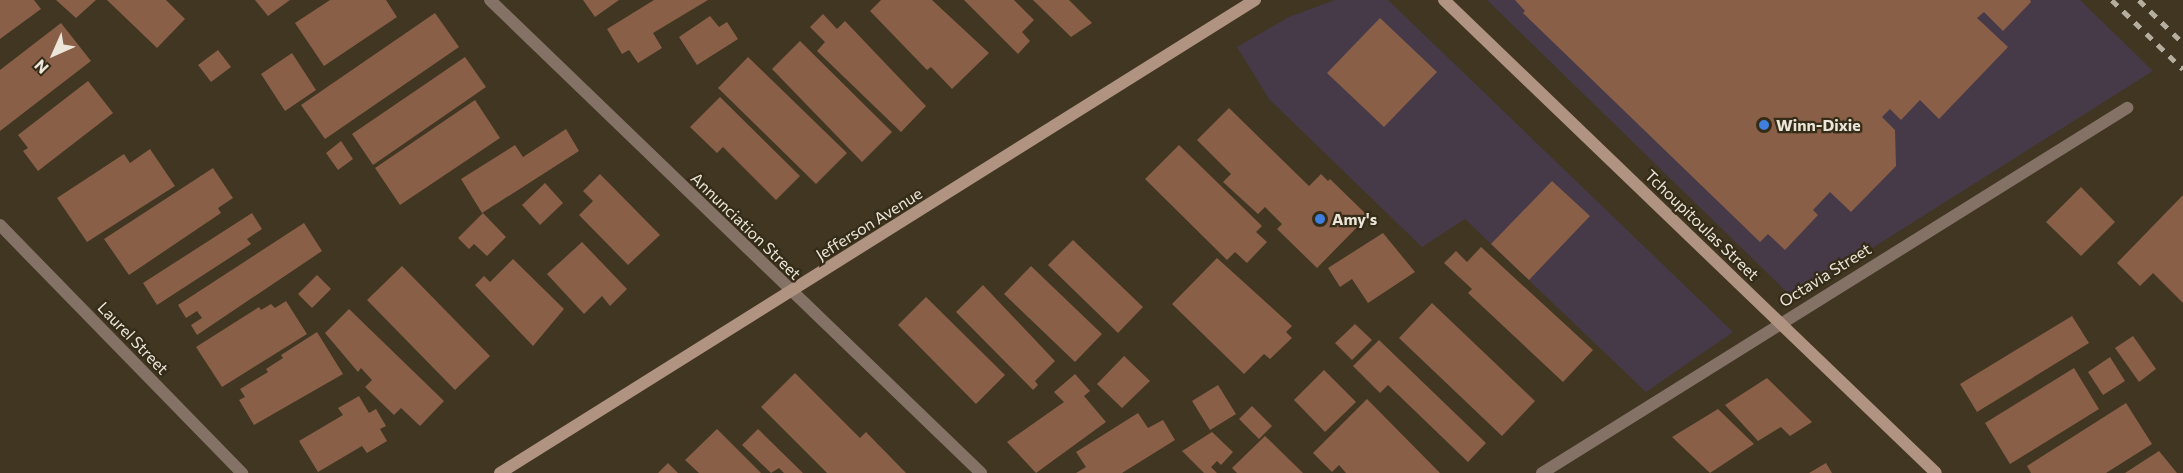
<!DOCTYPE html>
<style>
body{margin:0}
#map{position:relative;width:2183px;height:473px;overflow:hidden;background:#403622;font-family:Commissioner,sans-serif}
div>[style]{position:absolute}
.commercial>*{inset:0;background:#473a48}
.building>*{inset:0;background:#895f48}
.street>*{height:12px;margin:-6px;padding:0 6px;transform-origin:6px;border-radius:6px;background:#857267}
.secondary>*{height:12px;margin:-6px;padding:0 6px;transform-origin:6px;border-radius:6px;background:#b19381}
.rail>*{height:4.5px;margin-top:-2.25px;transform-origin:0;background:repeating-linear-gradient(90deg,#b5ae9f 0 8px,transparent 0 16px)}
.dots>*{width:16px;height:16px;translate:-50% -50%;box-sizing:border-box;border:3px solid #352c18;border-radius:50%}
span{translate:-50% -50%;white-space:nowrap;text-align:center;line-height:1.15;-webkit-text-stroke:4.5px #352c18;paint-order:stroke}
.poi-label{font-size:16px;color:#ece6da;font-weight:700}
.left{translate:0 -50%;text-align:left}
.street-label{font-size:16px;color:#ece6da}
.north{position:absolute;left:24px;top:24px;width:60px;height:60px;-webkit-text-stroke:4px #352c18;paint-order:stroke;rotate:225deg;font-size:16px;font-weight:700;line-height:24px;text-align:center;color:#ece6da}
.north::after{content:'';display:block;margin:auto;width:21px;height:27px;background:#ece6da;clip-path:polygon(50% 0,100% 100%,50% 72%,0 100%)}
</style>
<div id="map">
<div class="commercial">
<div style="clip-path:polygon(1335px 0,1388px 0,1733px 332px,1646px 392px,1465px 219px,1422px 247px,1269px 99px,1237px 47px,1289px 17px)"></div>
<div style="clip-path:polygon(1487px 0,2080px 0,2153px 71px,1793px 298px)"></div>
</div>
<div class="building">
<div style="clip-path:polygon(0 0,34px 0,41px 9px,0 39px)"></div>
<div style="clip-path:polygon(56px 0,96px 0,76px 18px)"></div>
<div style="clip-path:polygon(107px 0,166px 0,185px 19px,157px 48px)"></div>
<div style="clip-path:polygon(255px 0,290px 0,268px 16px)"></div>
<div style="clip-path:polygon(330px 0,386px 0,397px 17px,324px 66px,295px 23px)"></div>
<div style="clip-path:polygon(583px 0,619px 0,595px 17px)"></div>
<div style="clip-path:polygon(654px 0,708px 0,653px 33px,662px 48px,638px 63px,629px 50px,622px 54px,607px 29px)"></div>
<div style="clip-path:polygon(881px 0,932px 0,989px 53px,952px 89px,931px 67px,927px 70px,870px 11px)"></div>
<div style="clip-path:polygon(964px 0,1014px 0,1034px 20px,1022px 32px,1030px 41px,1018px 54px)"></div>
<div style="clip-path:polygon(1033px 0,1069px 0,1092px 23px,1071px 37px)"></div>
<div style="clip-path:polygon(1515px 0,2030px 0,2031px 2px,2003px 31px,1984px 12px,1977px 18px,2008px 47px,1939px 119px,1920px 100px,1901px 120px,1890px 109px,1882px 117px,1895px 130px,1896px 166px,1851px 212px,1830px 192px,1813px 210px,1818px 215px,1785px 250px,1768px 234px,1760px 242px,1523px 13px,1525px 11px)"></div>
<div style="clip-path:polygon(435px 13px,459px 47px,325px 139px,301px 105px)"></div>
<div style="clip-path:polygon(823px 14px,837px 29px,845px 21px,926px 106px,901px 132px,817px 51px,825px 42px,810px 27px)"></div>
<div style="clip-path:polygon(710px 16px,719px 27px,727px 22px,738px 39px,697px 65px,679px 37px)"></div>
<div style="clip-path:polygon(1380px 18px,1437px 72px,1384px 127px,1327px 73px)"></div>
<div style="clip-path:polygon(61px 23px,91px 61px,0 131px,0 70px)"></div>
<div style="clip-path:polygon(800px 41px,892px 132px,862px 162px,772px 69px)"></div>
<div style="clip-path:polygon(218px 50px,231px 67px,211px 82px,198px 65px)"></div>
<div style="clip-path:polygon(292px 53px,316px 90px,285px 111px,261px 74px)"></div>
<div style="clip-path:polygon(465px 57px,486px 87px,373px 165px,352px 134px)"></div>
<div style="clip-path:polygon(748px 57px,847px 153px,816px 184px,718px 88px)"></div>
<div style="clip-path:polygon(88px 81px,113px 113px,38px 171px,23px 151px,28px 148px,18px 135px)"></div>
<div style="clip-path:polygon(720px 97px,800px 176px,776px 200px,723px 147px,717px 153px,690px 127px)"></div>
<div style="clip-path:polygon(475px 100px,500px 138px,400px 205px,375px 168px)"></div>
<div style="clip-path:polygon(1229px 108px,1309px 186px,1321px 174px,1328px 181px,1330px 179px,1368px 216px,1317px 268px,1277px 229px,1282px 224px,1265px 207px,1258px 214px,1223px 182px,1231px 174px,1197px 140px)"></div>
<div style="clip-path:polygon(566px 129px,579px 151px,482px 213px,461px 179px,515px 145px,523px 157px)"></div>
<div style="clip-path:polygon(341px 141px,353px 159px,338px 170px,326px 153px)"></div>
<div style="clip-path:polygon(1179px 145px,1262px 226px,1256px 232px,1267px 242px,1247px 263px,1235px 252px,1227px 260px,1145px 179px)"></div>
<div style="clip-path:polygon(150px 149px,175px 186px,87px 242px,57px 198px,124px 154px,130px 163px)"></div>
<div style="clip-path:polygon(213px 168px,233px 198px,218px 208px,221px 213px,129px 275px,104px 239px)"></div>
<div style="clip-path:polygon(600px 174px,660px 235px,628px 265px,579px 215px,593px 201px,583px 191px)"></div>
<div style="clip-path:polygon(1552px 181px,1590px 216px,1529px 280px,1491px 244px)"></div>
<div style="clip-path:polygon(545px 183px,563px 203px,540px 225px,522px 205px)"></div>
<div style="clip-path:polygon(2081px 187px,2115px 222px,2081px 256px,2046px 222px)"></div>
<div style="clip-path:polygon(2183px 195px,2183px 303px,2153px 273px,2140px 286px,2117px 263px)"></div>
<div style="clip-path:polygon(252px 213px,262px 229px,247px 239px,251px 244px,157px 305px,143px 283px)"></div>
<div style="clip-path:polygon(483px 213px,506px 237px,487px 256px,474px 244px,469px 249px,458px 238px)"></div>
<div style="clip-path:polygon(304px 223px,322px 251px,197px 335px,191px 325px,202px 318px,197px 311px,186px 318px,178px 305px)"></div>
<div style="clip-path:polygon(1383px 233px,1415px 272px,1368px 303px,1352px 279px,1340px 287px,1328px 268px)"></div>
<div style="clip-path:polygon(1073px 240px,1143px 307px,1118px 333px,1048px 265px)"></div>
<div style="clip-path:polygon(582px 242px,627px 289px,610px 306px,602px 296px,584px 314px,547px 274px)"></div>
<div style="clip-path:polygon(1481px 247px,1593px 350px,1563px 382px,1468px 293px,1472px 289px,1444px 263px,1456px 251px,1467px 262px)"></div>
<div style="clip-path:polygon(1217px 258px,1292px 326px,1286px 332px,1292px 338px,1270px 359px,1264px 354px,1244px 374px,1172px 304px)"></div>
<div style="clip-path:polygon(513px 259px,564px 309px,533px 346px,475px 285px,484px 276px,490px 282px)"></div>
<div style="clip-path:polygon(402px 266px,490px 356px,455px 390px,367px 300px)"></div>
<div style="clip-path:polygon(1031px 266px,1102px 334px,1075px 362px,1004px 294px)"></div>
<div style="clip-path:polygon(317px 275px,331px 289px,312px 308px,298px 294px)"></div>
<div style="clip-path:polygon(983px 285px,1055px 361px,1035px 381px,1038px 385px,1033px 390px,956px 312px)"></div>
<div style="clip-path:polygon(926px 297px,1005px 375px,976px 404px,898px 325px)"></div>
<div style="clip-path:polygon(286px 301px,307px 334px,222px 387px,196px 347px,259px 307px,261px 310px,271px 304px,275px 308px)"></div>
<div style="clip-path:polygon(1432px 303px,1535px 401px,1502px 436px,1399px 338px)"></div>
<div style="clip-path:polygon(349px 309px,444px 401px,420px 426px,401px 408px,394px 415px,365px 387px,372px 380px,361px 368px,358px 372px,325px 333px)"></div>
<div style="clip-path:polygon(2072px 316px,2089px 343px,1977px 412px,1960px 384px)"></div>
<div style="clip-path:polygon(1355px 324px,1372px 340px,1352px 360px,1335px 343px)"></div>
<div style="clip-path:polygon(317px 332px,343px 374px,254px 425px,239px 400px,245px 397px,240px 389px,268px 372px,266px 369px,283px 358px,281px 355px)"></div>
<div style="clip-path:polygon(2133px 336px,2156px 369px,2139px 382px,2115px 348px)"></div>
<div style="clip-path:polygon(1379px 340px,1486px 443px,1468px 462px,1388px 385px,1380px 393px,1353px 366px)"></div>
<div style="clip-path:polygon(1124px 356px,1150px 381px,1122px 408px,1097px 384px)"></div>
<div style="clip-path:polygon(2110px 357px,2125px 381px,2103px 395px,2088px 372px)"></div>
<div style="clip-path:polygon(2074px 368px,2099px 409px,2010px 464px,1985px 423px)"></div>
<div style="clip-path:polygon(1324px 370px,1356px 402px,1325px 432px,1294px 400px)"></div>
<div style="clip-path:polygon(795px 373px,860px 438px,866px 432px,906px 473px,827px 473px,761px 407px)"></div>
<div style="clip-path:polygon(1075px 374px,1090px 391px,1084px 396px,1106px 422px,1036px 473px,1007px 442px,1064px 402px,1054px 392px)"></div>
<div style="clip-path:polygon(1767px 378px,1812px 422px,1790px 436px,1781px 427px,1758px 441px,1725px 405px)"></div>
<div style="clip-path:polygon(1218px 385px,1236px 414px,1210px 430px,1192px 401px)"></div>
<div style="clip-path:polygon(359px 396px,369px 413px,376px 409px,386px 426px,380px 429px,387px 441px,367px 453px,362px 446px,318px 472px,299px 441px,343px 415px,338px 408px)"></div>
<div style="clip-path:polygon(1367px 399px,1440px 473px,1346px 473px,1339px 465px,1332px 472px,1313px 453px)"></div>
<div style="clip-path:polygon(2126px 403px,2152px 444px,2106px 473px,2031px 473px,2027px 466px)"></div>
<div style="clip-path:polygon(1252px 406px,1272px 426px,1259px 439px,1239px 419px)"></div>
<div style="clip-path:polygon(1718px 409px,1754px 444px,1710px 473px,1672px 437px)"></div>
<div style="clip-path:polygon(1138px 413px,1148px 428px,1163px 420px,1175px 440px,1122px 473px,1076px 473px,1086px 467px,1076px 452px)"></div>
<div style="clip-path:polygon(717px 429px,761px 473px,699px 473px,685px 460px)"></div>
<div style="clip-path:polygon(758px 429px,803px 473px,784px 473px,779px 468px,771px 473px,742px 445px)"></div>
<div style="clip-path:polygon(1212px 432px,1233px 452px,1221px 465px,1217px 461px,1211px 467px,1217px 473px,1204px 473px,1182px 451px)"></div>
<div style="clip-path:polygon(1265px 436px,1303px 473px,1237px 473px,1232px 468px)"></div>
<div style="clip-path:polygon(2159px 451px,2177px 473px,2125px 473px)"></div>
<div style="clip-path:polygon(668px 463px,678px 473px,658px 473px)"></div>
<div style="clip-path:polygon(1826px 463px,1832px 473px,1809px 473px)"></div>
</div>
<div class="street">
<div style="left:490px;top:0;width:682px;rotate:43.93deg"></div>
<div style="left:0;top:225px;width:347px;rotate:45.7deg"></div>
<div style="left:1542px;top:473px;width:690px;rotate:-31.96deg"></div>
</div>
<div class="secondary">
<div style="left:1444px;top:0;width:682px;rotate:43.87deg"></div>
<div style="left:500px;top:473px;width:891px;rotate:-32.07deg"></div>
</div>
<div class="rail">
<div style="left:2112px;top:0;width:99px;rotate:44.2deg"></div>
<div style="left:2139px;top:0;width:62px;rotate:44.3deg"></div>
</div>
<div class="dots">
<div style="left:1764px;top:125px;background:#3f7fe0"></div>
<div style="left:1320px;top:219px;background:#3f7fe0"></div>
</div>
<div class="poi-label">
<span class="left" style="left:1776px;top:125px">Winn-Dixie</span>
<span class="left" style="left:1332px;top:219px">Amy's</span>
</div>
<div class="street-label">
<span style="left:869px;top:224px;rotate:-32deg">Jefferson Avenue</span>
<span style="left:1702px;top:225px;rotate:44deg">Tchoupitoulas Street</span>
<span style="left:746px;top:226px;rotate:44deg">Annunciation Street</span>
<span style="left:1825px;top:275px;rotate:-32deg">Octavia Street</span>
<span style="left:133px;top:338px;rotate:46deg">Laurel Street</span>
</div>
<div class="north">N</div>
</div>
